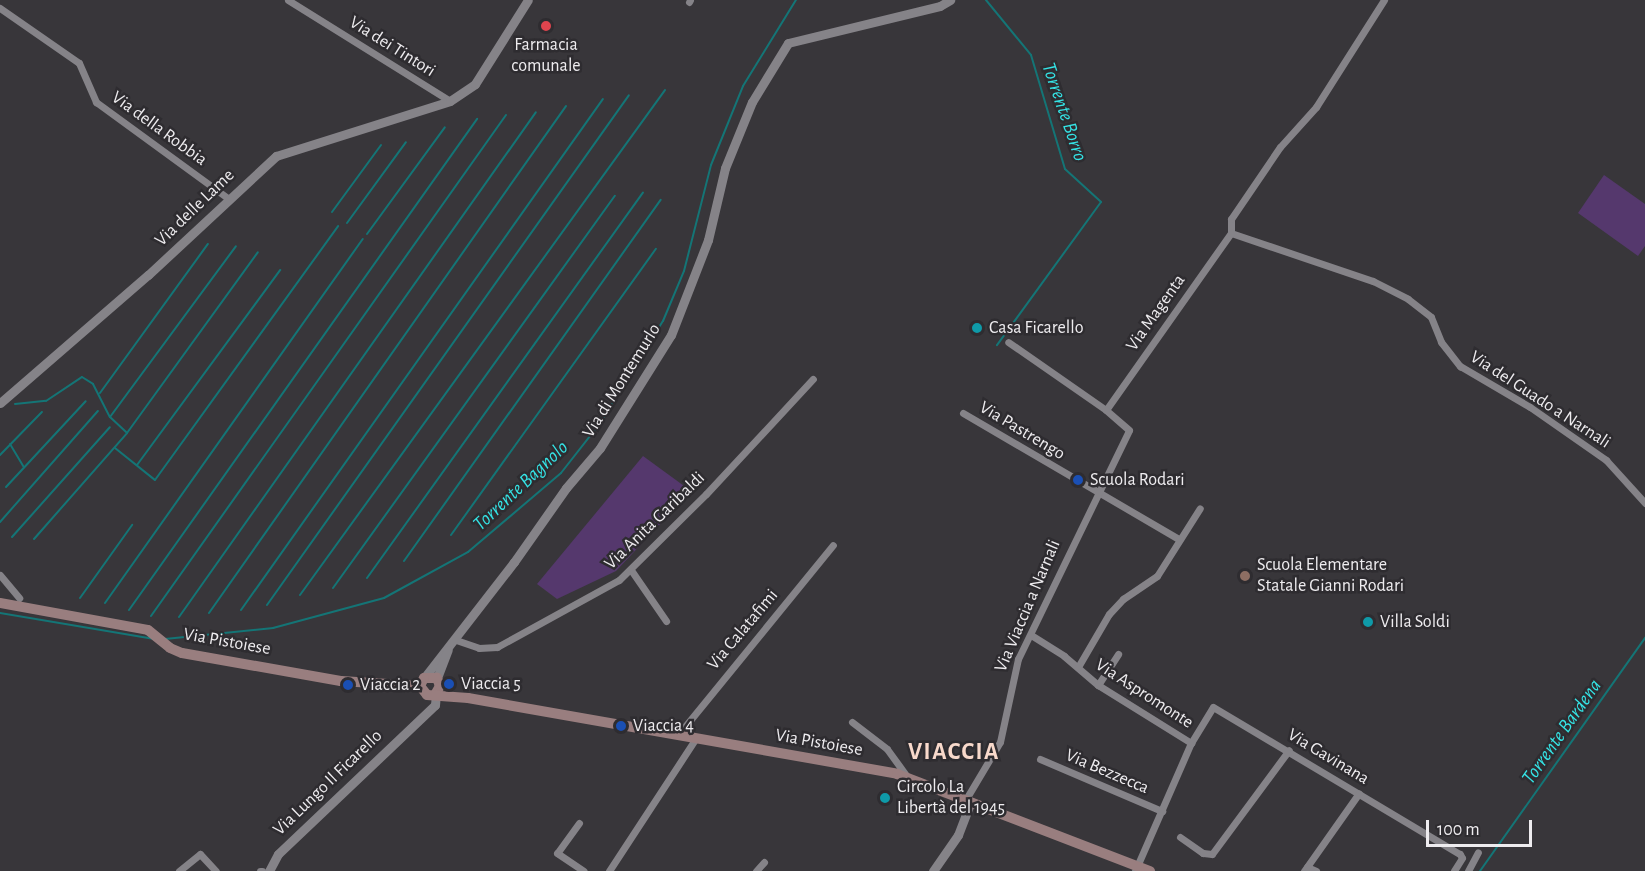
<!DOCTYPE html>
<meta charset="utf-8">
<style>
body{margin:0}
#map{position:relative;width:1645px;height:871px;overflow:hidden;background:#38363a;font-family:"Alegreya Sans",sans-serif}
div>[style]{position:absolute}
.green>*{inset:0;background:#55386d}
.stream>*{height:2px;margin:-1px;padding:0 1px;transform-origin:1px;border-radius:1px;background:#147576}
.minor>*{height:7px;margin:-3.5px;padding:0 3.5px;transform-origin:3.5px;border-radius:3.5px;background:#858388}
.tertiary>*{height:9px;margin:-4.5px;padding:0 4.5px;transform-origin:4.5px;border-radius:4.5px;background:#858388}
.secondary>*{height:10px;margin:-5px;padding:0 5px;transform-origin:5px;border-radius:5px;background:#997e7f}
.dots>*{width:16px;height:16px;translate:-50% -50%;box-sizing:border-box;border:3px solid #2e2c30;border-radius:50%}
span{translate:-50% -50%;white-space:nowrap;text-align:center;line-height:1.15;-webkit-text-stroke:5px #2e2c30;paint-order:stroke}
.poi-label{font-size:18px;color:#eeecef}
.left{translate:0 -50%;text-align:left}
.street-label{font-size:18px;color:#eeecef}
.water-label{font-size:20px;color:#35e3e5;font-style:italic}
.district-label{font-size:24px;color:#f8d9cb;font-weight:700;letter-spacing:1.5px}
.scale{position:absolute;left:1426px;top:820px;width:106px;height:27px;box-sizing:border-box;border:3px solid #eeecef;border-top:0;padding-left:8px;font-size:18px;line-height:21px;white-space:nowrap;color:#eeecef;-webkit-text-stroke:4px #2e2c30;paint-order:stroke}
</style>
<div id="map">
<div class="green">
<div style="clip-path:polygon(1604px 175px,1645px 204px,1645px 246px,1638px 256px,1578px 213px)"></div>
<div style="clip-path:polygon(643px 456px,691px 491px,616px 571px,557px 599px,537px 584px)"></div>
</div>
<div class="stream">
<div style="left:986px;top:0;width:71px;rotate:50.7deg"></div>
<div style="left:1031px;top:55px;width:119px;rotate:73.4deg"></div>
<div style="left:1065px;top:169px;width:49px;rotate:42.5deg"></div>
<div style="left:1101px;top:202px;width:177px;rotate:126deg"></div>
<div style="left:332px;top:212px;width:83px;rotate:-53.8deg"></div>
<div style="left:347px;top:223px;width:100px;rotate:-53.9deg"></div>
<div style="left:367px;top:234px;width:132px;rotate:-53.9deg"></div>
<div style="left:100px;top:393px;width:184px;rotate:-54.1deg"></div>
<div style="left:15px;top:404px;width:31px;rotate:-6deg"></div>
<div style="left:46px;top:401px;width:43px;rotate:-33.7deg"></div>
<div style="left:82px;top:377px;width:13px;rotate:32deg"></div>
<div style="left:93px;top:384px;width:37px;rotate:63deg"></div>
<div style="left:110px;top:417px;width:22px;rotate:43deg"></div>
<div style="left:110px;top:417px;width:212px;rotate:-53.6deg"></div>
<div style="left:10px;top:444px;width:27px;rotate:59deg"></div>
<div style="left:115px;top:448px;width:51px;rotate:38.7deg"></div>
<div style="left:155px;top:480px;width:313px;rotate:-54.2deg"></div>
<div style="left:0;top:455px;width:60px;rotate:-45.7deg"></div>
<div style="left:137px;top:465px;width:242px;rotate:-53.7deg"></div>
<div style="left:6px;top:487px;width:117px;rotate:-47.1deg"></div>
<div style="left:0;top:522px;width:148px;rotate:-48.6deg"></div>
<div style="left:451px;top:535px;width:352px;rotate:-54.4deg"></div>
<div style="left:12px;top:537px;width:147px;rotate:-48.3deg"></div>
<div style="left:34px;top:539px;width:141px;rotate:-48.7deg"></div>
<div style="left:127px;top:433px;width:223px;rotate:-54.1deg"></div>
<div style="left:404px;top:561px;width:443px;rotate:-54.6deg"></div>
<div style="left:367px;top:578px;width:474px;rotate:-54.4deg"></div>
<div style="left:333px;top:588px;width:483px;rotate:-54.3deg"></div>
<div style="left:300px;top:595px;width:623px;rotate:-54.14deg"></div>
<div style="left:80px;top:598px;width:90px;rotate:-54.5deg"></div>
<div style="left:105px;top:603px;width:446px;rotate:-54.7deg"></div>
<div style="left:267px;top:605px;width:625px;rotate:-54.63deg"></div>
<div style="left:129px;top:610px;width:602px;rotate:-54.67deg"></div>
<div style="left:241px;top:610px;width:626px;rotate:-54.69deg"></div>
<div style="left:0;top:613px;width:155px;rotate:9.6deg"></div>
<div style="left:209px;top:613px;width:620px;rotate:-54.85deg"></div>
<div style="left:151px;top:616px;width:614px;rotate:-54.68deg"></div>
<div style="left:179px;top:617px;width:618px;rotate:-54.74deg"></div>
<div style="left:165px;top:639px;width:109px;rotate:-5.8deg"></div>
<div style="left:273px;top:628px;width:115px;rotate:-15.1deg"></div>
<div style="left:384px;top:598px;width:96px;rotate:-28.7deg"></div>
<div style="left:468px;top:552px;width:122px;rotate:-40.3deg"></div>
<div style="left:561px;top:473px;width:65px;rotate:-51.9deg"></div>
<div style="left:601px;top:422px;width:119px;rotate:-58.5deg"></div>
<div style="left:663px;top:321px;width:54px;rotate:-67.2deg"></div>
<div style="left:684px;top:271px;width:109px;rotate:-75.7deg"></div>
<div style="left:711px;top:165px;width:85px;rotate:-67.9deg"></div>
<div style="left:743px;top:86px;width:101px;rotate:-58.4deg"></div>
<div style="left:1480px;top:871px;width:286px;rotate:-54.7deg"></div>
</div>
<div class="minor">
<div style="left:288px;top:0;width:191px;rotate:31.9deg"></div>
<div style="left:689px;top:2px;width:2px;rotate:-63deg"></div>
<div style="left:0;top:8px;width:96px;rotate:34.8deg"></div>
<div style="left:79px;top:63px;width:43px;rotate:66.4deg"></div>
<div style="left:96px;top:102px;width:165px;rotate:36.1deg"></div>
<div style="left:1231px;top:233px;width:150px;rotate:18.7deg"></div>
<div style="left:1373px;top:281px;width:39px;rotate:27deg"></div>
<div style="left:1408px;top:299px;width:29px;rotate:38deg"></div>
<div style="left:1431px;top:317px;width:27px;rotate:68deg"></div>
<div style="left:1441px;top:342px;width:31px;rotate:52deg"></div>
<div style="left:1460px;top:366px;width:81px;rotate:30.4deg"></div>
<div style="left:1530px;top:407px;width:93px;rotate:34.9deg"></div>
<div style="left:1606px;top:460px;width:58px;rotate:47.8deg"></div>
<div style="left:1231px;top:233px;width:14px;rotate:-90deg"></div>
<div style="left:1231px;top:219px;width:87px;rotate:-55.8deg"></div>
<div style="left:1280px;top:147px;width:54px;rotate:-48deg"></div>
<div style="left:1316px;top:107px;width:127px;rotate:-57.6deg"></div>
<div style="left:1106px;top:410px;width:217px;rotate:-54.8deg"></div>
<div style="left:963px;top:413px;width:250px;rotate:30.3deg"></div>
<div style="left:631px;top:570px;width:62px;rotate:55.5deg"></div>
<div style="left:0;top:575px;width:30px;rotate:50deg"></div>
<div style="left:1031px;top:635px;width:39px;rotate:32deg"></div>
<div style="left:1064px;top:656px;width:45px;rotate:40.5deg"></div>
<div style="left:1098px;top:685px;width:110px;rotate:31.9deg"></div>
<div style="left:456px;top:640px;width:24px;rotate:19deg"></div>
<div style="left:479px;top:648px;width:18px;rotate:-3deg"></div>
<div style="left:497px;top:647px;width:139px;rotate:-28.8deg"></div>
<div style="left:619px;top:580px;width:122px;rotate:-44.7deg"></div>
<div style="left:706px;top:494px;width:157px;rotate:-47.1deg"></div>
<div style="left:1078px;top:667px;width:61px;rotate:-59.7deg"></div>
<div style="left:1109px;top:614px;width:21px;rotate:-47deg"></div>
<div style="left:1123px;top:599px;width:41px;rotate:-34.1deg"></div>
<div style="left:1157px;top:576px;width:80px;rotate:-57.7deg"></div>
<div style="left:1098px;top:685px;width:37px;rotate:-57deg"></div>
<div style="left:852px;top:722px;width:44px;rotate:37.6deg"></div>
<div style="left:887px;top:749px;width:37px;rotate:54deg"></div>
<div style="left:678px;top:735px;width:245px;rotate:-50.8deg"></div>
<div style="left:1040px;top:759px;width:133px;rotate:23.1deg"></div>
<div style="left:966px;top:799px;width:66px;rotate:-59.2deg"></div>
<div style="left:1000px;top:742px;width:85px;rotate:-77.8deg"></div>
<div style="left:1018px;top:659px;width:254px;rotate:-64.1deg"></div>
<div style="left:1129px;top:430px;width:30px;rotate:-139deg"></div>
<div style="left:1106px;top:410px;width:119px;rotate:-145.2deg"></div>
<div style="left:579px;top:823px;width:37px;rotate:126deg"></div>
<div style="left:557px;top:853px;width:32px;rotate:34deg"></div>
<div style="left:1180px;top:837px;width:28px;rotate:35deg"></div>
<div style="left:1203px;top:853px;width:9px;rotate:6deg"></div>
<div style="left:1212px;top:854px;width:129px;rotate:-53.5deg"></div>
<div style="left:1307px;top:867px;width:10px;rotate:24deg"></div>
<div style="left:179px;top:871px;width:27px;rotate:-39deg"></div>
<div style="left:200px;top:854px;width:23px;rotate:47deg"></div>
<div style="left:260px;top:871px;width:2px"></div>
<div style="left:609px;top:871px;width:159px;rotate:-56.8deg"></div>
<div style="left:756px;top:871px;width:12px;rotate:-48deg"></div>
<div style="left:1135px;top:871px;width:140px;rotate:-66.4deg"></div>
<div style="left:1191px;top:743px;width:42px;rotate:-58.6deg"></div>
<div style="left:1213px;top:707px;width:287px;rotate:30.8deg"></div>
<div style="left:1460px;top:854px;width:4px;rotate:63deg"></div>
<div style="left:1462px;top:858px;width:15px;rotate:122deg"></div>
<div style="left:1304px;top:871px;width:95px;rotate:-54.8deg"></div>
<div style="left:1468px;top:871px;width:21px;rotate:-62deg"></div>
</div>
<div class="tertiary">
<div style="left:0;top:403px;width:196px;rotate:-40.9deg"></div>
<div style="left:148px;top:275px;width:175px;rotate:-42.9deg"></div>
<div style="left:276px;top:156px;width:182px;rotate:-17.5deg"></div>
<div style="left:450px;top:101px;width:30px;rotate:-34deg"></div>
<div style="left:475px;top:84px;width:99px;rotate:-57.8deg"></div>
<div style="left:424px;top:678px;width:147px;rotate:-52.2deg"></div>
<div style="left:514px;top:562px;width:90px;rotate:-54.9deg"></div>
<div style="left:566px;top:488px;width:52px;rotate:-49.6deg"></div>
<div style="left:600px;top:448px;width:133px;rotate:-57.9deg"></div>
<div style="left:671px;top:335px;width:102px;rotate:-68.7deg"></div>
<div style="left:708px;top:240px;width:74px;rotate:-76.7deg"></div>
<div style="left:725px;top:168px;width:71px;rotate:-67.8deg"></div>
<div style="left:752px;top:102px;width:69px;rotate:-58.6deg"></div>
<div style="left:788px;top:43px;width:156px;rotate:-13.7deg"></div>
<div style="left:940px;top:6px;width:12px;rotate:-31deg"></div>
<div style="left:437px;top:678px;width:30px;rotate:-69deg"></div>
<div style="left:269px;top:871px;width:19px;rotate:-62deg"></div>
<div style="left:278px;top:854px;width:216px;rotate:-43.5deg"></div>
<div style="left:435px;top:705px;width:12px;rotate:-85deg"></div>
<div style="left:933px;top:871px;width:44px;rotate:-55.2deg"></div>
<div style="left:958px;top:835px;width:36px;rotate:-69deg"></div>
</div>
<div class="secondary">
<div style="left:0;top:603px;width:150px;rotate:10.3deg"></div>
<div style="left:148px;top:630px;width:28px;rotate:39deg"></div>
<div style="left:170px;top:648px;width:13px;rotate:23deg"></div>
<div style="left:182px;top:653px;width:161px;rotate:10deg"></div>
<div style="left:341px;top:681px;width:79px;rotate:3.6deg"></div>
<div style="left:436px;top:693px;width:8px;rotate:-60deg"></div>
<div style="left:440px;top:686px;width:9px;rotate:-111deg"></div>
<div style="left:437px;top:678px;width:13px;rotate:180deg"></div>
<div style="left:424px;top:678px;width:9px;rotate:117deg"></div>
<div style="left:420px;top:686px;width:11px;rotate:52deg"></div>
<div style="left:427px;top:695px;width:41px;rotate:4.2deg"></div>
<div style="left:468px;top:698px;width:436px;rotate:10deg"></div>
<div style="left:897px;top:774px;width:271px;rotate:21deg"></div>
</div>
<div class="dots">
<div style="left:546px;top:26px;background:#e0444e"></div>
<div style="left:977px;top:328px;background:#0f9aa8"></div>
<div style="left:1078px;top:480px;background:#1a4fb4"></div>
<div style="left:1245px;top:576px;background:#8d6e63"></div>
<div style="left:1368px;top:622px;background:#0f9aa8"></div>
<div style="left:449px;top:684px;background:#1a4fb4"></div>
<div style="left:348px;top:685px;background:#1a4fb4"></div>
<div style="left:621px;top:726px;background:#1a4fb4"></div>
<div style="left:885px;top:798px;background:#0f9aa8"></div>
</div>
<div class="poi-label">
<span style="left:546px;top:56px">Farmacia<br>comunale</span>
<span class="left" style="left:989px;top:328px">Casa Ficarello</span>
<span class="left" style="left:1090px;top:480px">Scuola Rodari</span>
<span class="left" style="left:1257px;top:576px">Scuola Elementare<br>Statale Gianni Rodari</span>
<span class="left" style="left:1380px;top:622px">Villa Soldi</span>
<span class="left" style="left:461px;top:684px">Viaccia 5</span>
<span class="left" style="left:360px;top:685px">Viaccia 2</span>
<span class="left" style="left:633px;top:726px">Viaccia 4</span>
<span class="left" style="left:897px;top:798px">Circolo La<br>Libertà del 1945</span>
</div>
<div class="street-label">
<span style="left:392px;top:47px;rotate:32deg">Via dei Tintori</span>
<span style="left:159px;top:129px;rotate:36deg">Via della Robbia</span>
<span style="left:195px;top:208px;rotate:-44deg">Via delle Lame</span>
<span style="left:1156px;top:313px;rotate:-55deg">Via Magenta</span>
<span style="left:622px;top:381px;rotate:-58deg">Via di Montemurlo</span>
<span style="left:1540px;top:400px;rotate:33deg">Via del Guado a Narnali</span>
<span style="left:1022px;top:431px;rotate:31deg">Via Pastrengo</span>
<span style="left:655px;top:521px;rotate:-44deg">Via Anita Garibaldi</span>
<span style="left:1028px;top:606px;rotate:-67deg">Via Viaccia a Narnali</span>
<span style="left:743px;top:630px;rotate:-50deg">Via Calatafimi</span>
<span style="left:227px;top:642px;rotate:10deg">Via Pistoiese</span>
<span style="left:1144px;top:694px;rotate:33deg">Via Aspromonte</span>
<span style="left:819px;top:743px;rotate:10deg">Via Pistoiese</span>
<span style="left:1328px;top:757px;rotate:31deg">Via Gavinana</span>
<span style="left:1107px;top:772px;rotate:23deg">Via Bezzecca</span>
<span style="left:328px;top:783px;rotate:-44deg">Via Lungo Il Ficarello</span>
</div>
<div class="water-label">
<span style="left:1064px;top:112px;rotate:71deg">Torrente Borro</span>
<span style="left:521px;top:486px;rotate:-43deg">Torrente Bagnolo</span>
<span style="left:1562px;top:732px;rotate:-55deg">Torrente Bardena</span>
</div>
<div class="district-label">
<span style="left:954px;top:753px">VIACCIA</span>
</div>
<div class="scale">100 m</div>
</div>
